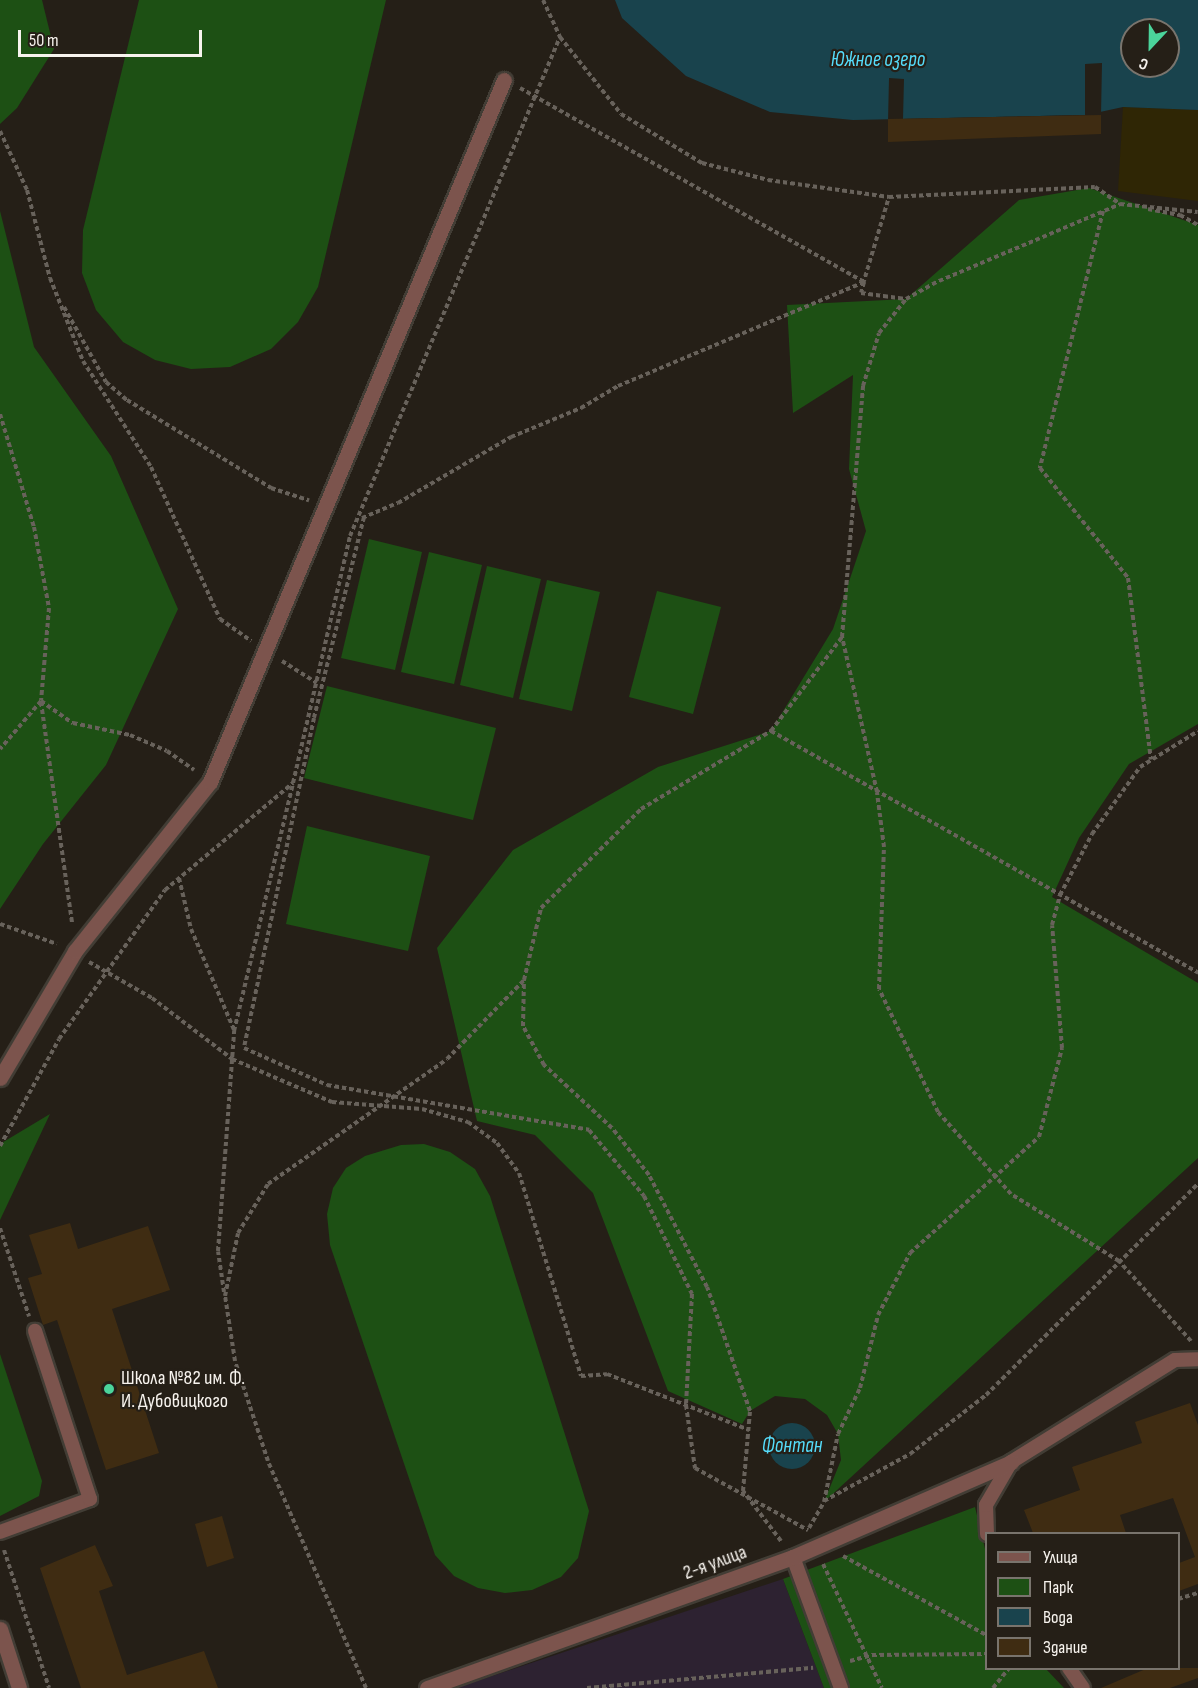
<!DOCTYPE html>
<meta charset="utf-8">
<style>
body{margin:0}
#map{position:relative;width:1198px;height:1688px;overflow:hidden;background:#251f17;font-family:"Sofia Sans Condensed",sans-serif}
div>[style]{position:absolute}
.education>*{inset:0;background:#2d2231}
.green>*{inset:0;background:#1d5014}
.sand>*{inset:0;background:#2f2605}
.water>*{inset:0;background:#19434d}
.round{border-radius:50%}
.pier>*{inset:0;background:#251f17}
.building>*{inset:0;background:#3f2c12}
.path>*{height:4px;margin-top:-2px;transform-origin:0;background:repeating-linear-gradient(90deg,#68625b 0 4.5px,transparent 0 7.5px)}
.roads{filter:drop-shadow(2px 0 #423d35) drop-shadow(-2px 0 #423d35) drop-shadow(0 2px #423d35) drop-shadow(0 -2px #423d35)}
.lane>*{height:14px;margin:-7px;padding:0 7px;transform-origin:7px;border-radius:7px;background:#7c544d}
.street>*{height:15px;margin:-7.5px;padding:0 7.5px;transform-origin:7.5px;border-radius:7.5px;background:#7c544d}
.dots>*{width:16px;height:16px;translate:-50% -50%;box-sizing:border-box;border:3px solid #251f17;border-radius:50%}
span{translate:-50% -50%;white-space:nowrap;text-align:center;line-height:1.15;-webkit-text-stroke:4.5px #251f17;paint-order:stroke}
.poi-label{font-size:20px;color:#f7f3ee}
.left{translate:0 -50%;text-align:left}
.street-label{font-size:20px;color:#f7f3ee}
.water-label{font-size:21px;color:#55dcfa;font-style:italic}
.legend{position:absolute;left:985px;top:1532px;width:195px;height:138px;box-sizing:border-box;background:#251f17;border:2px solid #79746d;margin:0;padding:8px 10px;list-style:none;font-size:18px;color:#f7f3ee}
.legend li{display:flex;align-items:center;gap:12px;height:30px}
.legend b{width:30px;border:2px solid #79746d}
.north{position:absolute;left:1120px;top:18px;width:60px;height:60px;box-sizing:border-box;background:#251f17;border:2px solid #79746d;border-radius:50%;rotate:202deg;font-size:16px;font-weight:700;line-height:24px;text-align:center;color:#f7f3ee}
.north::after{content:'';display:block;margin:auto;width:21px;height:27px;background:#4bd49b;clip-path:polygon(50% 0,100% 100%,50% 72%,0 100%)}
.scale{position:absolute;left:18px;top:30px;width:184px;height:27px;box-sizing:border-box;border:3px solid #f7f3ee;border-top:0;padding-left:8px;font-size:18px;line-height:21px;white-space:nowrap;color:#f7f3ee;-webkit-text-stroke:4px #251f17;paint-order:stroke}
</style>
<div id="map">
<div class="education">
<div style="clip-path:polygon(783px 1579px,824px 1688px,456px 1688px)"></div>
</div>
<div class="green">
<div style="clip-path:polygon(0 0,42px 0,54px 49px,17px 108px,0 124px)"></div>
<div style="clip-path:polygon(139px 0,386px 0,318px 287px,298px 322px,271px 349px,230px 367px,191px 369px,155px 360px,123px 342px,96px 310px,82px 273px,83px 230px)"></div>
<div style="clip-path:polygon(1089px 188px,1198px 225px,1198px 724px,1129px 764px,1079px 838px,1052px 897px,1198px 983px,1198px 1158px,824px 1502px,841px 1460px,838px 1434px,827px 1415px,805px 1399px,775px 1396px,750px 1411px,742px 1424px,668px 1391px,593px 1193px,535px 1135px,477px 1121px,437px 948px,513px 850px,658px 767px,771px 731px,833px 629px,866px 531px,849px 469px,853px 375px,793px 413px,787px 305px,906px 299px,1019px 200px)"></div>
<div style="clip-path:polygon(0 211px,34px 347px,111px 456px,178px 609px,106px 765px,43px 844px,0 909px)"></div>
<div style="clip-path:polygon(369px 539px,422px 552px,395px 670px,341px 658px)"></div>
<div style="clip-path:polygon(429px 552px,482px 565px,454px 684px,401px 672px)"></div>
<div style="clip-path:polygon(487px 566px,541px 579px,513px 698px,460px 685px)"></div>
<div style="clip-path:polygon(547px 580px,600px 592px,572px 711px,519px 699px)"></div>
<div style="clip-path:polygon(657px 591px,721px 607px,693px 714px,629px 697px)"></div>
<div style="clip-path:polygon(327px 686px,496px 728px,473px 820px,304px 778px)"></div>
<div style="clip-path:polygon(307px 826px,430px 856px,408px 951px,286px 924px)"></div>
<div style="clip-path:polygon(50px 1114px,0 1220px,0 1144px)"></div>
<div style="clip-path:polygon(424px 1144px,450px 1152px,475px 1169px,490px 1196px,589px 1511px,578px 1558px,561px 1577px,532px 1590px,505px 1593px,478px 1588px,454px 1576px,435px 1555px,330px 1245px,327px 1214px,333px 1188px,346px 1168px,365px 1156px,401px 1145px)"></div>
<div style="clip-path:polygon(0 1354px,42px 1481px,39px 1496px,0 1516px)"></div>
<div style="clip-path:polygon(975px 1507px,986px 1553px,986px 1668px,1046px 1669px,1064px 1688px,824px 1688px,783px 1579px)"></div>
</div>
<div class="sand">
<div style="clip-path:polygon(1123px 107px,1198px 110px,1198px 201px,1118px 191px)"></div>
</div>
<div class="water">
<div style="clip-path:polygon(evenodd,615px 0,1198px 0,1198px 110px,1123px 107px,1086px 115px,853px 120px,770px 112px,686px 76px,622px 18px,615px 0,1132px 30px,1168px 30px,1168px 66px,1132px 66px,1132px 30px)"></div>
<div class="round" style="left:769px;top:1423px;width:46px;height:46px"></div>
</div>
<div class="pier">
<div style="clip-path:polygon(1102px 63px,1101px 115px,888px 122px,889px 78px,904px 79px,903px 119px,1085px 115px,1085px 64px)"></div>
</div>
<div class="building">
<div style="clip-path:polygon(1101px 115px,1101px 134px,888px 142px,888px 119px)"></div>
<div style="clip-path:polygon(70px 1223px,78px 1249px,148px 1226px,170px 1290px,112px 1309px,159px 1453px,106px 1470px,57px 1320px,43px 1325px,28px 1278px,42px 1274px,29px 1235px)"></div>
<div style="clip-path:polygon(1190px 1403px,1198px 1425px,1198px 1584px,1179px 1591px,1179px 1563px,1195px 1557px,1173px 1498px,1120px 1515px,1126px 1533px,1033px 1533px,1024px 1510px,1080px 1490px,1072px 1467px,1142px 1443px,1135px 1422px)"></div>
<div style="clip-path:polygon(222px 1516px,234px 1558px,207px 1567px,195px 1524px)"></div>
<div style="clip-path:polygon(95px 1545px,113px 1586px,99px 1591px,127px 1675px,204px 1651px,218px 1688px,81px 1688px,40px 1568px)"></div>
<div style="clip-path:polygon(1148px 1668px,1198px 1668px,1198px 1678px,1170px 1688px,1101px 1688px)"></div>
</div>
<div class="path">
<div style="left:543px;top:0;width:41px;rotate:65.3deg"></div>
<div style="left:560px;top:37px;width:98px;rotate:51.6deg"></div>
<div style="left:621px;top:114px;width:95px;rotate:31.2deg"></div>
<div style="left:702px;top:163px;width:68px;rotate:14.4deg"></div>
<div style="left:768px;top:180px;width:122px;rotate:8deg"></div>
<div style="left:889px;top:197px;width:206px;rotate:-2.8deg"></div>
<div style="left:1095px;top:187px;width:30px;rotate:34deg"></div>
<div style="left:520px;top:88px;width:395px;rotate:29.4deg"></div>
<div style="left:864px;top:282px;width:11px;rotate:105deg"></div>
<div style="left:861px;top:293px;width:45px;rotate:7.6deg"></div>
<div style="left:0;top:131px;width:65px;rotate:65.4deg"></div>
<div style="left:27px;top:190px;width:91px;rotate:75.4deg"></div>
<div style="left:50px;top:278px;width:89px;rotate:68.3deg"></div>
<div style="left:83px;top:361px;width:126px;rotate:57.3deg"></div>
<div style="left:151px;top:467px;width:167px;rotate:65.6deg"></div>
<div style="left:220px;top:619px;width:38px;rotate:35deg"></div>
<div style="left:1148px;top:209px;width:33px;rotate:11deg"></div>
<div style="left:1180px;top:215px;width:21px;rotate:29deg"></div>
<div style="left:1103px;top:211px;width:265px;rotate:103.8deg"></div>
<div style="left:1040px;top:468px;width:141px;rotate:51.3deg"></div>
<div style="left:1128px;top:578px;width:183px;rotate:82.8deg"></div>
<div style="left:863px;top:284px;width:91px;rotate:-73.4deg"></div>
<div style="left:64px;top:307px;width:86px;rotate:60.8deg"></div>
<div style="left:106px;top:382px;width:28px;rotate:41deg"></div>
<div style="left:127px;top:400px;width:169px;rotate:31.4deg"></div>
<div style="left:271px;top:488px;width:40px;rotate:18deg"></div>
<div style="left:0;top:414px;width:118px;rotate:73.3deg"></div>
<div style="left:34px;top:527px;width:82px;rotate:79.5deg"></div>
<div style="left:49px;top:608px;width:93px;rotate:94.9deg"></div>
<div style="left:41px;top:701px;width:63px;rotate:130.5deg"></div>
<div style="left:364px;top:517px;width:207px;rotate:104deg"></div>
<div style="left:314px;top:718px;width:337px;rotate:102deg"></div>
<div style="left:244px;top:1048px;width:91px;rotate:24deg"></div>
<div style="left:327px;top:1085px;width:266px;rotate:9.7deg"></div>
<div style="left:589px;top:1130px;width:86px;rotate:50.2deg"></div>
<div style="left:644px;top:1196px;width:109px;rotate:63.9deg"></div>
<div style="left:692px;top:1294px;width:111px;rotate:93.1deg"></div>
<div style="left:686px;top:1405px;width:64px;rotate:81.9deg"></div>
<div style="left:695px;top:1468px;width:129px;rotate:28.8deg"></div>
<div style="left:362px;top:518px;width:39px;rotate:-23deg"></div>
<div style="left:398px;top:503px;width:131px;rotate:-30.3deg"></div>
<div style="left:511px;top:437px;width:76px;rotate:-22.5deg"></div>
<div style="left:581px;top:408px;width:43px;rotate:-30.7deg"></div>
<div style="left:618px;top:386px;width:267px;rotate:-22.9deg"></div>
<div style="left:282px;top:661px;width:41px;rotate:32.2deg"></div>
<div style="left:41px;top:701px;width:39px;rotate:35deg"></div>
<div style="left:73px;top:723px;width:58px;rotate:11.9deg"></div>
<div style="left:130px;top:735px;width:40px;rotate:23.4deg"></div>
<div style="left:167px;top:751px;width:33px;rotate:35deg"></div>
<div style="left:41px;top:702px;width:223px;rotate:82deg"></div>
<div style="left:771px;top:731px;width:491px;rotate:29.5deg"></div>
<div style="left:179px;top:878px;width:52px;rotate:76.8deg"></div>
<div style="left:191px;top:929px;width:110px;rotate:66.9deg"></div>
<div style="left:0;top:924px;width:60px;rotate:19.3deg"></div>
<div style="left:89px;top:962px;width:73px;rotate:29.7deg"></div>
<div style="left:152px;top:998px;width:101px;rotate:37.3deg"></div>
<div style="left:232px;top:1059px;width:109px;rotate:23.3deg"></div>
<div style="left:332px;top:1102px;width:90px;rotate:4.4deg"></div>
<div style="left:422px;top:1109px;width:48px;rotate:15.8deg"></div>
<div style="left:468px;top:1122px;width:36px;rotate:36deg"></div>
<div style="left:497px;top:1143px;width:37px;rotate:54deg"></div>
<div style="left:519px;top:1173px;width:212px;rotate:73deg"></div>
<div style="left:581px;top:1376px;width:26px;rotate:-4deg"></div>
<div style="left:607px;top:1374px;width:153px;rotate:21.5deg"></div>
<div style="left:0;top:1146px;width:122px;rotate:-61.1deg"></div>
<div style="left:59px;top:1039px;width:183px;rotate:-54.6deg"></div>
<div style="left:165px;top:890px;width:167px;rotate:-39.9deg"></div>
<div style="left:293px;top:783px;width:253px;rotate:-77deg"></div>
<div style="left:350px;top:536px;width:541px;rotate:-67.18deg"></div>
<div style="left:0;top:1228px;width:93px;rotate:71.8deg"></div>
<div style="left:224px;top:1292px;width:41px;rotate:-98.3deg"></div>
<div style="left:218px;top:1251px;width:221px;rotate:-85.8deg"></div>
<div style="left:234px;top:1031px;width:255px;rotate:-76.6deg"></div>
<div style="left:1191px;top:1341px;width:108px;rotate:-132deg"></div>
<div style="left:1119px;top:1261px;width:127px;rotate:-148.2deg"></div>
<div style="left:1011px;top:1194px;width:110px;rotate:-131.7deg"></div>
<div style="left:938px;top:1112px;width:136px;rotate:-115.6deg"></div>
<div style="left:879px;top:989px;width:142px;rotate:-88deg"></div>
<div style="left:884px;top:847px;width:55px;rotate:-97.3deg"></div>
<div style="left:877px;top:792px;width:159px;rotate:-102.7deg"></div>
<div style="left:842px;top:637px;width:252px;rotate:-85.2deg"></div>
<div style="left:863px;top:386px;width:55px;rotate:-73.2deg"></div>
<div style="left:879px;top:333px;width:43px;rotate:-51.5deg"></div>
<div style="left:906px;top:299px;width:38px;rotate:-29deg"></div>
<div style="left:939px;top:281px;width:197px;rotate:-23deg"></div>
<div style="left:1120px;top:204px;width:78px;rotate:5.9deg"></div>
<div style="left:824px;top:1501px;width:98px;rotate:-28.7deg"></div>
<div style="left:910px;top:1454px;width:96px;rotate:-37.8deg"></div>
<div style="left:986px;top:1395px;width:299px;rotate:-44.9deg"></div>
<div style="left:809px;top:1528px;width:30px;rotate:-60deg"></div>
<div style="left:824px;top:1502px;width:69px;rotate:-78.4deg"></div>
<div style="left:838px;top:1434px;width:51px;rotate:-64.4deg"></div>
<div style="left:860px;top:1388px;width:75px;rotate:-76.1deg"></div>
<div style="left:878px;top:1315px;width:70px;rotate:-62.7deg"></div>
<div style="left:910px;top:1253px;width:173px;rotate:-42deg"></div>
<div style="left:1039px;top:1137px;width:92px;rotate:-75.5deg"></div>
<div style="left:1062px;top:1048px;width:123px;rotate:-94.6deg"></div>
<div style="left:1052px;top:925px;width:31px;rotate:-75deg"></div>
<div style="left:1060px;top:895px;width:69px;rotate:-62.3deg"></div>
<div style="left:1092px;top:834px;width:82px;rotate:-54.4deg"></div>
<div style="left:1140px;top:767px;width:68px;rotate:-31.8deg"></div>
<div style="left:781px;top:1541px;width:63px;rotate:-127.2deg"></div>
<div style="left:743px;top:1491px;width:80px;rotate:-85deg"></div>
<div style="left:750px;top:1411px;width:131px;rotate:-109.1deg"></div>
<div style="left:707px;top:1287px;width:126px;rotate:-117.4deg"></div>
<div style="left:649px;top:1175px;width:60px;rotate:-128.2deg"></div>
<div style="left:612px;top:1128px;width:93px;rotate:-137.2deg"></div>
<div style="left:544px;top:1065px;width:44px;rotate:-118.3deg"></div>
<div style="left:523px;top:1026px;width:46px;rotate:-88.8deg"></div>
<div style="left:524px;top:980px;width:74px;rotate:-76.7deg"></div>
<div style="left:541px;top:908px;width:141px;rotate:-44.7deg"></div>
<div style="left:641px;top:809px;width:152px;rotate:-31deg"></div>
<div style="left:771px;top:731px;width:118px;rotate:-52.9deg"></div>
<div style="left:4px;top:1550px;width:145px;rotate:71.9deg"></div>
<div style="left:843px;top:1556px;width:163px;rotate:28.9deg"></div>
<div style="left:823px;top:1564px;width:137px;rotate:64.6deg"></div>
<div style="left:1178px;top:1599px;width:21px;rotate:-17deg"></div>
<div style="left:850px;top:1661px;width:23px;rotate:-15deg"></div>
<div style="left:872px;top:1655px;width:114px;rotate:-0.5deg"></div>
<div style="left:366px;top:1688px;width:247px;rotate:-113.4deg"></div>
<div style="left:268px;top:1461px;width:105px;rotate:-108.3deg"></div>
<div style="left:235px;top:1361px;width:66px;rotate:-98.7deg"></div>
<div style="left:225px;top:1296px;width:64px;rotate:-78.3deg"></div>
<div style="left:238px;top:1233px;width:57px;rotate:-58.5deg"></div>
<div style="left:268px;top:1184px;width:218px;rotate:-34.9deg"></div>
<div style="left:447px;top:1059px;width:110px;rotate:-45.7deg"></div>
<div style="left:587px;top:1688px;width:227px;rotate:-5.1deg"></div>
<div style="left:993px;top:1688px;width:26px;rotate:-51deg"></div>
</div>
<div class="roads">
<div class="lane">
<div style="left:0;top:1532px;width:96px;rotate:-20.1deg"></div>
<div style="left:90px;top:1499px;width:177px;rotate:-108.1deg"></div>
<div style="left:987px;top:1534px;width:29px;rotate:-92deg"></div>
<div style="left:986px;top:1505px;width:50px;rotate:-59.8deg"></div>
<div style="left:1011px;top:1462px;width:193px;rotate:-31.9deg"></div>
<div style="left:1175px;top:1360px;width:23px;rotate:-2deg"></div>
<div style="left:793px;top:1557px;width:140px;rotate:69.9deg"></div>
<div style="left:1069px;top:1668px;width:24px;rotate:55deg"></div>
</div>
<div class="street">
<div style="left:0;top:1078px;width:147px;rotate:-59.4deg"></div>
<div style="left:75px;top:951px;width:216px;rotate:-51.4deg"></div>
<div style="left:210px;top:782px;width:761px;rotate:-67.28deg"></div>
<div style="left:0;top:1629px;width:62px;rotate:72.1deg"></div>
<div style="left:427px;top:1688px;width:389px;rotate:-19.7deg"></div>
<div style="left:793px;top:1557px;width:238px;rotate:-23.5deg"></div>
</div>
</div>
<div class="dots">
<div style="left:109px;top:1389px;background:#4bd49b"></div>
</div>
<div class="poi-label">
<span class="left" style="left:121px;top:1390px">Школа №82 им. Ф.<br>И. Дубовицкого</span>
</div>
<div class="street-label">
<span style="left:715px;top:1563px;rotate:-20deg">2-я улица</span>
</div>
<div class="water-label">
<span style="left:878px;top:60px">Южное озеро</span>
<span style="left:792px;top:1446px">Фонтан</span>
</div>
<ul class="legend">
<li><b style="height:8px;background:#7c544d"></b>Улица</li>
<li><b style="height:16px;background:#1d5014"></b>Парк</li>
<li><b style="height:16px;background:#19434d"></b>Вода</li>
<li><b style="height:16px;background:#3f2c12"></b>Здание</li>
</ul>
<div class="north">С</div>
<div class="scale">50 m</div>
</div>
